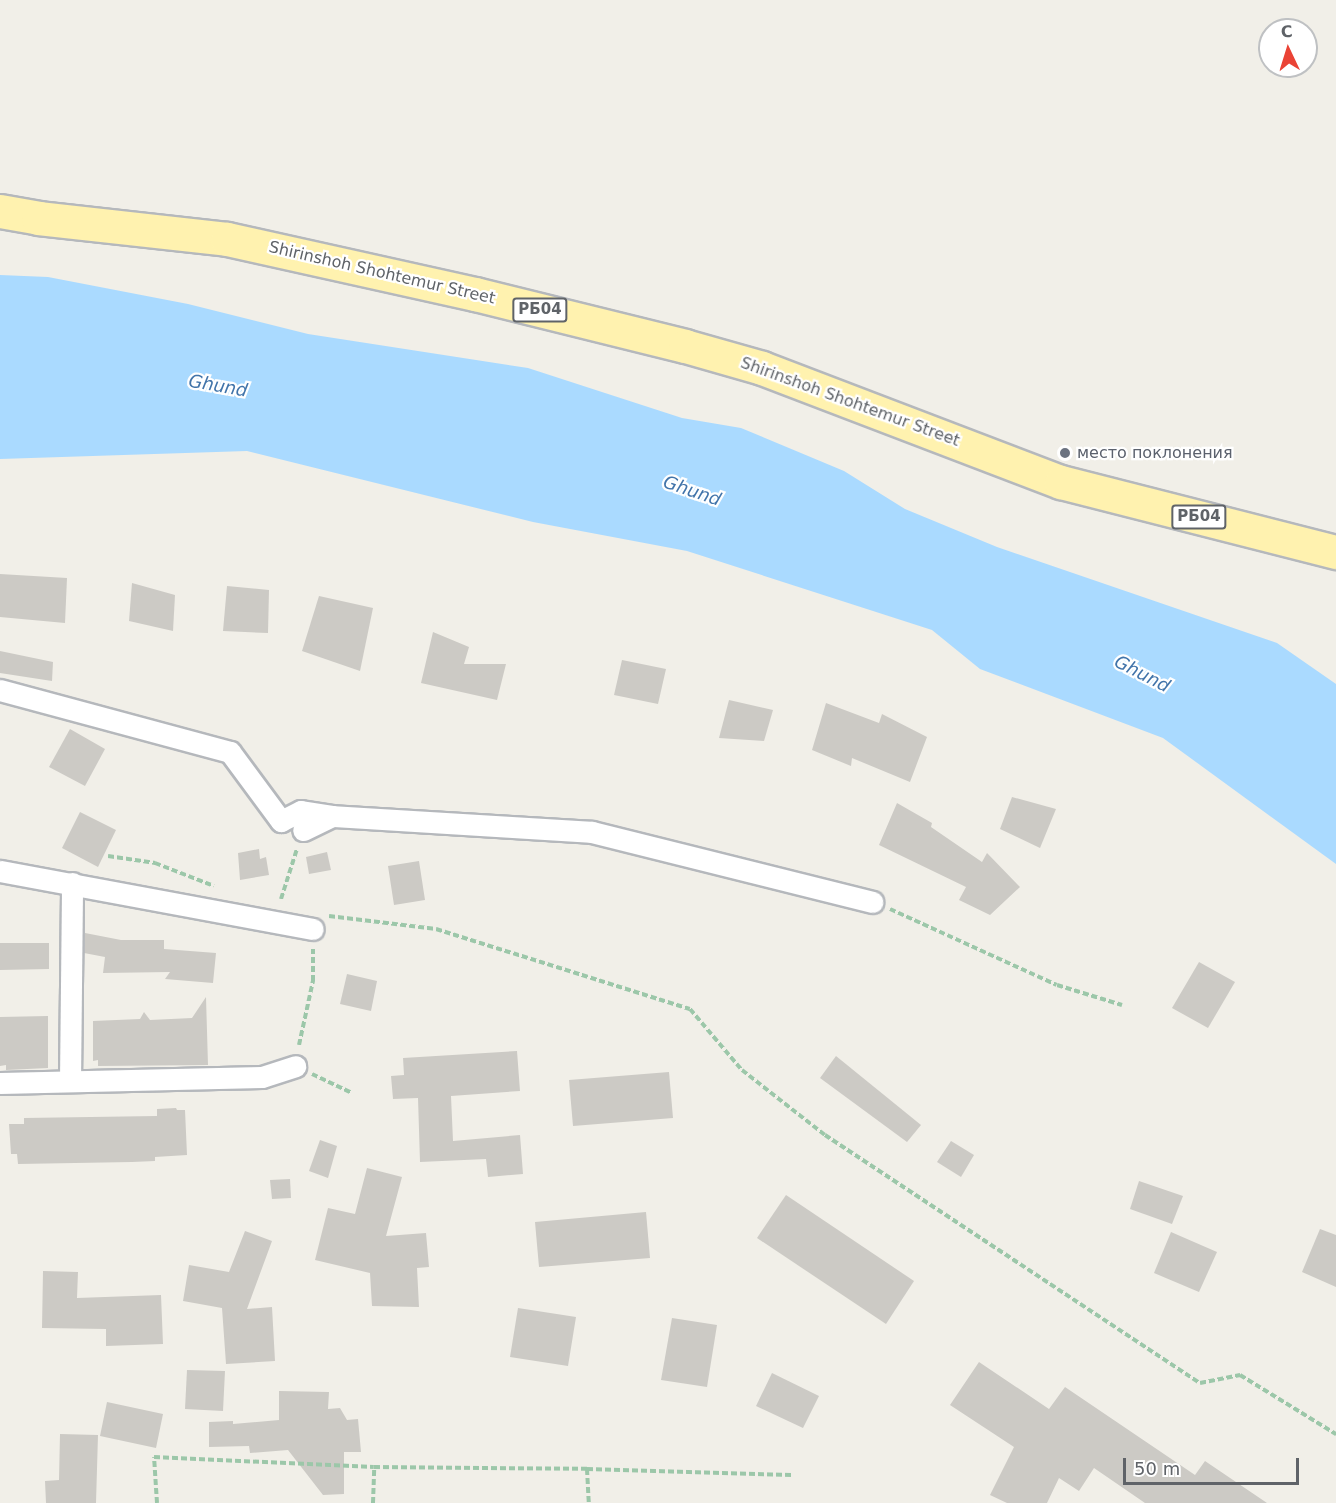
<!DOCTYPE html>
<meta charset="utf-8">
<style>
body{margin:0}
#map{position:relative;width:1336px;height:1503px;overflow:hidden;background:#f1efe8;font-family:"DejaVu Sans",sans-serif}
div>[style]{position:absolute}
.water>*{inset:0;background:#aadaff}
.building>*{inset:0;background:#cccac5}
.path>*{height:4px;margin-top:-2px;transform-origin:0;background:repeating-linear-gradient(90deg,#9cc7a9 0 6px,transparent 0 9px)}
.roads{filter:drop-shadow(2px 0 #b5b8bc) drop-shadow(-2px 0 #b5b8bc) drop-shadow(0 2px #b5b8bc) drop-shadow(0 -2px #b5b8bc)}
.street>*{height:21px;margin:-10.5px;padding:0 10.5px;transform-origin:10.5px;border-radius:10.5px;background:#fff}
.primary>*{height:33px;margin:-16.5px;padding:0 16.5px;transform-origin:16.5px;border-radius:16.5px;background:#fff2af}
.dots>*{width:16px;height:16px;translate:-50% -50%;box-sizing:border-box;border:3px solid #fff;border-radius:50%}
span{translate:-50% -50%;white-space:nowrap;text-align:center;line-height:1.15;-webkit-text-stroke:4.5px #fff;paint-order:stroke}
.shield-label span{padding:2px 4px;background:#fff;border:2px solid;border-radius:4px;-webkit-text-stroke-width:0}
.shield-label{font-size:15px;color:#5f6368;font-weight:700}
.street-label{font-size:16px;color:#5f6368}
.worship-label{font-size:16px;color:#5b616d}
.left{translate:0 -50%;text-align:left}
.water-label{font-size:18px;color:#4174aa;font-style:italic}
.north{position:absolute;left:1258px;top:18px;width:60px;height:60px;box-sizing:border-box;background:#fff;border:2px solid #bfc1c3;border-radius:50%;rotate:356deg;font-size:16px;font-weight:700;line-height:24px;text-align:center;color:#5f6368}
.north::after{content:'';display:block;margin:auto;width:21px;height:27px;background:#ea4335;clip-path:polygon(50% 0,100% 100%,50% 72%,0 100%)}
.scale{position:absolute;left:1123px;top:1458px;width:176px;height:27px;box-sizing:border-box;border:3px solid #5f6368;border-top:0;padding-left:8px;font-size:18px;line-height:21px;white-space:nowrap;color:#5f6368;-webkit-text-stroke:4px #fff;paint-order:stroke}
</style>
<div id="map">
<div class="water">
<div style="clip-path:polygon(0 275px,48px 277px,188px 304px,308px 334px,528px 368px,682px 418px,741px 428px,844px 471px,905px 509px,997px 547px,1277px 643px,1336px 684px,1336px 864px,1163px 738px,980px 669px,932px 630px,687px 551px,533px 522px,247px 451px,0 459px)"></div>
</div>
<div class="building">
<div style="clip-path:polygon(0 574px,67px 578px,65px 623px,0 617px)"></div>
<div style="clip-path:polygon(132px 583px,175px 595px,173px 631px,129px 621px)"></div>
<div style="clip-path:polygon(227px 586px,269px 590px,268px 633px,223px 631px)"></div>
<div style="clip-path:polygon(319px 596px,373px 608px,360px 671px,302px 651px)"></div>
<div style="clip-path:polygon(433px 632px,469px 647px,464px 664px,506px 664px,497px 700px,421px 683px)"></div>
<div style="clip-path:polygon(0 651px,53px 662px,52px 681px,0 673px)"></div>
<div style="clip-path:polygon(622px 660px,666px 669px,658px 704px,614px 695px)"></div>
<div style="clip-path:polygon(729px 700px,773px 710px,764px 741px,719px 738px)"></div>
<div style="clip-path:polygon(826px 703px,879px 723px,882px 714px,927px 737px,910px 782px,852px 758px,851px 766px,812px 750px)"></div>
<div style="clip-path:polygon(70px 729px,105px 749px,85px 786px,49px 767px)"></div>
<div style="clip-path:polygon(1012px 797px,1056px 809px,1040px 848px,1000px 829px)"></div>
<div style="clip-path:polygon(897px 803px,932px 823px,931px 827px,982px 862px,987px 853px,1020px 887px,990px 915px,959px 900px,966px 887px,879px 845px)"></div>
<div style="clip-path:polygon(80px 812px,116px 830px,98px 867px,62px 848px)"></div>
<div style="clip-path:polygon(259px 849px,260px 859px,266px 857px,269px 875px,240px 880px,238px 853px)"></div>
<div style="clip-path:polygon(327px 852px,331px 870px,309px 874px,306px 857px)"></div>
<div style="clip-path:polygon(419px 861px,425px 900px,394px 905px,388px 866px)"></div>
<div style="clip-path:polygon(85px 933px,121px 940px,164px 940px,164px 949px,216px 953px,213px 983px,165px 979px,170px 972px,103px 973px,105px 957px,84px 953px)"></div>
<div style="clip-path:polygon(0 943px,49px 943px,49px 969px,0 970px)"></div>
<div style="clip-path:polygon(1199px 962px,1235px 982px,1208px 1028px,1172px 1008px)"></div>
<div style="clip-path:polygon(347px 974px,377px 981px,371px 1011px,340px 1004px)"></div>
<div style="clip-path:polygon(206px 997px,208px 1065px,98px 1066px,98px 1060px,93px 1061px,93px 1021px,140px 1019px,144px 1012px,150px 1020px,192px 1018px)"></div>
<div style="clip-path:polygon(48px 1016px,48px 1068px,6px 1070px,6px 1065px,0 1066px,0 1017px)"></div>
<div style="clip-path:polygon(517px 1051px,520px 1091px,451px 1096px,453px 1141px,520px 1135px,523px 1174px,488px 1177px,486px 1159px,420px 1162px,418px 1098px,393px 1099px,391px 1076px,404px 1075px,403px 1058px)"></div>
<div style="clip-path:polygon(836px 1056px,921px 1125px,907px 1142px,820px 1078px)"></div>
<div style="clip-path:polygon(669px 1072px,673px 1118px,573px 1126px,569px 1080px)"></div>
<div style="clip-path:polygon(176px 1108px,177px 1110px,185px 1110px,187px 1155px,155px 1157px,155px 1161px,132px 1162px,18px 1164px,17px 1154px,11px 1154px,9px 1124px,24px 1124px,24px 1118px,157px 1116px,157px 1109px)"></div>
<div style="clip-path:polygon(320px 1140px,337px 1146px,328px 1178px,309px 1171px)"></div>
<div style="clip-path:polygon(951px 1141px,974px 1155px,961px 1177px,937px 1162px)"></div>
<div style="clip-path:polygon(367px 1168px,402px 1177px,386px 1236px,426px 1233px,429px 1267px,417px 1268px,419px 1307px,372px 1306px,370px 1273px,315px 1260px,328px 1208px,355px 1214px)"></div>
<div style="clip-path:polygon(290px 1179px,291px 1198px,272px 1199px,270px 1180px)"></div>
<div style="clip-path:polygon(1139px 1181px,1183px 1196px,1172px 1224px,1130px 1209px)"></div>
<div style="clip-path:polygon(786px 1195px,914px 1281px,886px 1324px,757px 1238px)"></div>
<div style="clip-path:polygon(646px 1212px,650px 1258px,539px 1267px,535px 1222px)"></div>
<div style="clip-path:polygon(1320px 1229px,1336px 1235px,1336px 1287px,1302px 1272px)"></div>
<div style="clip-path:polygon(245px 1231px,272px 1241px,247px 1309px,272px 1307px,275px 1361px,226px 1364px,222px 1308px,183px 1301px,189px 1265px,229px 1272px)"></div>
<div style="clip-path:polygon(1171px 1232px,1217px 1252px,1199px 1292px,1154px 1273px)"></div>
<div style="clip-path:polygon(43px 1271px,78px 1272px,77px 1298px,161px 1295px,163px 1344px,106px 1346px,106px 1329px,42px 1328px)"></div>
<div style="clip-path:polygon(518px 1308px,576px 1317px,568px 1366px,510px 1357px)"></div>
<div style="clip-path:polygon(672px 1318px,717px 1325px,707px 1387px,661px 1380px)"></div>
<div style="clip-path:polygon(979px 1362px,1049px 1409px,1065px 1387px,1195px 1475px,1205px 1461px,1267px 1503px,1145px 1503px,1094px 1468px,1079px 1491px,1059px 1478px,1047px 1503px,1007px 1503px,990px 1495px,1014px 1447px,950px 1405px)"></div>
<div style="clip-path:polygon(187px 1370px,225px 1371px,223px 1411px,185px 1409px)"></div>
<div style="clip-path:polygon(772px 1373px,819px 1396px,803px 1428px,756px 1406px)"></div>
<div style="clip-path:polygon(279px 1391px,329px 1392px,328px 1409px,340px 1408px,347px 1420px,358px 1419px,361px 1452px,344px 1452px,344px 1494px,323px 1495px,288px 1450px,250px 1453px,249px 1446px,209px 1447px,209px 1422px,233px 1421px,233px 1424px,279px 1420px)"></div>
<div style="clip-path:polygon(107px 1402px,163px 1414px,156px 1448px,100px 1436px)"></div>
<div style="clip-path:polygon(60px 1434px,98px 1435px,96px 1503px,46px 1503px,45px 1481px,59px 1480px)"></div>
</div>
<div class="path">
<div style="left:108px;top:856px;width:48px;rotate:8.5deg"></div>
<div style="left:155px;top:863px;width:63px;rotate:21.3deg"></div>
<div style="left:281px;top:899px;width:52px;rotate:-72.3deg"></div>
<div style="left:890px;top:909px;width:183px;rotate:24.5deg"></div>
<div style="left:1057px;top:985px;width:68px;rotate:17.1deg"></div>
<div style="left:329px;top:916px;width:108px;rotate:6.9deg"></div>
<div style="left:436px;top:929px;width:266px;rotate:17.5deg"></div>
<div style="left:690px;top:1009px;width:80px;rotate:49.6deg"></div>
<div style="left:742px;top:1070px;width:105px;rotate:38.1deg"></div>
<div style="left:825px;top:1135px;width:450px;rotate:33.5deg"></div>
<div style="left:1200px;top:1383px;width:41px;rotate:-11.3deg"></div>
<div style="left:1240px;top:1375px;width:113px;rotate:31.6deg"></div>
<div style="left:299px;top:1045px;width:66px;rotate:-77.7deg"></div>
<div style="left:313px;top:981px;width:32px;rotate:-90deg"></div>
<div style="left:312px;top:1074px;width:44px;rotate:25.4deg"></div>
<div style="left:587px;top:1469px;width:34px;rotate:87deg"></div>
<div style="left:157px;top:1503px;width:46px;rotate:-93.7deg"></div>
<div style="left:154px;top:1457px;width:220px;rotate:2.6deg"></div>
<div style="left:374px;top:1467px;width:213px;rotate:0.5deg"></div>
<div style="left:587px;top:1469px;width:205px;rotate:1.7deg"></div>
<div style="left:373px;top:1503px;width:36px;rotate:-88deg"></div>
</div>
<div class="roads">
<div class="street">
<div style="left:0;top:690px;width:238px;rotate:15.1deg"></div>
<div style="left:230px;top:752px;width:86px;rotate:53.5deg"></div>
<div style="left:281px;top:821px;width:22px;rotate:-27deg"></div>
<div style="left:301px;top:811px;width:31px;rotate:9deg"></div>
<div style="left:332px;top:816px;width:32px;rotate:154deg"></div>
<div style="left:332px;top:816px;width:260px;rotate:3.5deg"></div>
<div style="left:592px;top:832px;width:289px;rotate:14deg"></div>
<div style="left:0;top:871px;width:318px;rotate:10.5deg"></div>
<div style="left:70px;top:1081px;width:198px;rotate:-89.4deg"></div>
<div style="left:0;top:1083px;width:262px;rotate:-1.3deg"></div>
<div style="left:262px;top:1077px;width:35px;rotate:-18deg"></div>
</div>
<div class="primary">
<div style="left:0;top:211px;width:39px;rotate:10deg"></div>
<div style="left:38px;top:218px;width:190px;rotate:6.3deg"></div>
<div style="left:227px;top:239px;width:254px;rotate:12.5deg"></div>
<div style="left:475px;top:294px;width:216px;rotate:13.9deg"></div>
<div style="left:685px;top:346px;width:80px;rotate:15.9deg"></div>
<div style="left:762px;top:368px;width:320px;rotate:20.9deg"></div>
<div style="left:1061px;top:482px;width:284px;rotate:14.3deg"></div>
</div>
</div>
<div class="dots">
<div style="left:1065px;top:453px;background:#6b7280"></div>
</div>
<div class="shield-label">
<span style="left:540px;top:310px">РБ04</span>
<span style="left:1199px;top:517px">РБ04</span>
</div>
<div class="street-label">
<span style="left:382px;top:273px;rotate:13deg">Shirinshoh Shohtemur Street</span>
<span style="left:850px;top:402px;rotate:20deg">Shirinshoh Shohtemur Street</span>
</div>
<div class="worship-label">
<span class="left" style="left:1077px;top:453px">место поклонения</span>
</div>
<div class="water-label">
<span style="left:218px;top:386px;rotate:10deg">Ghund</span>
<span style="left:692px;top:491px;rotate:19deg">Ghund</span>
<span style="left:1142px;top:674px;rotate:27deg">Ghund</span>
</div>
<div class="north">С</div>
<div class="scale">50 m</div>
</div>
